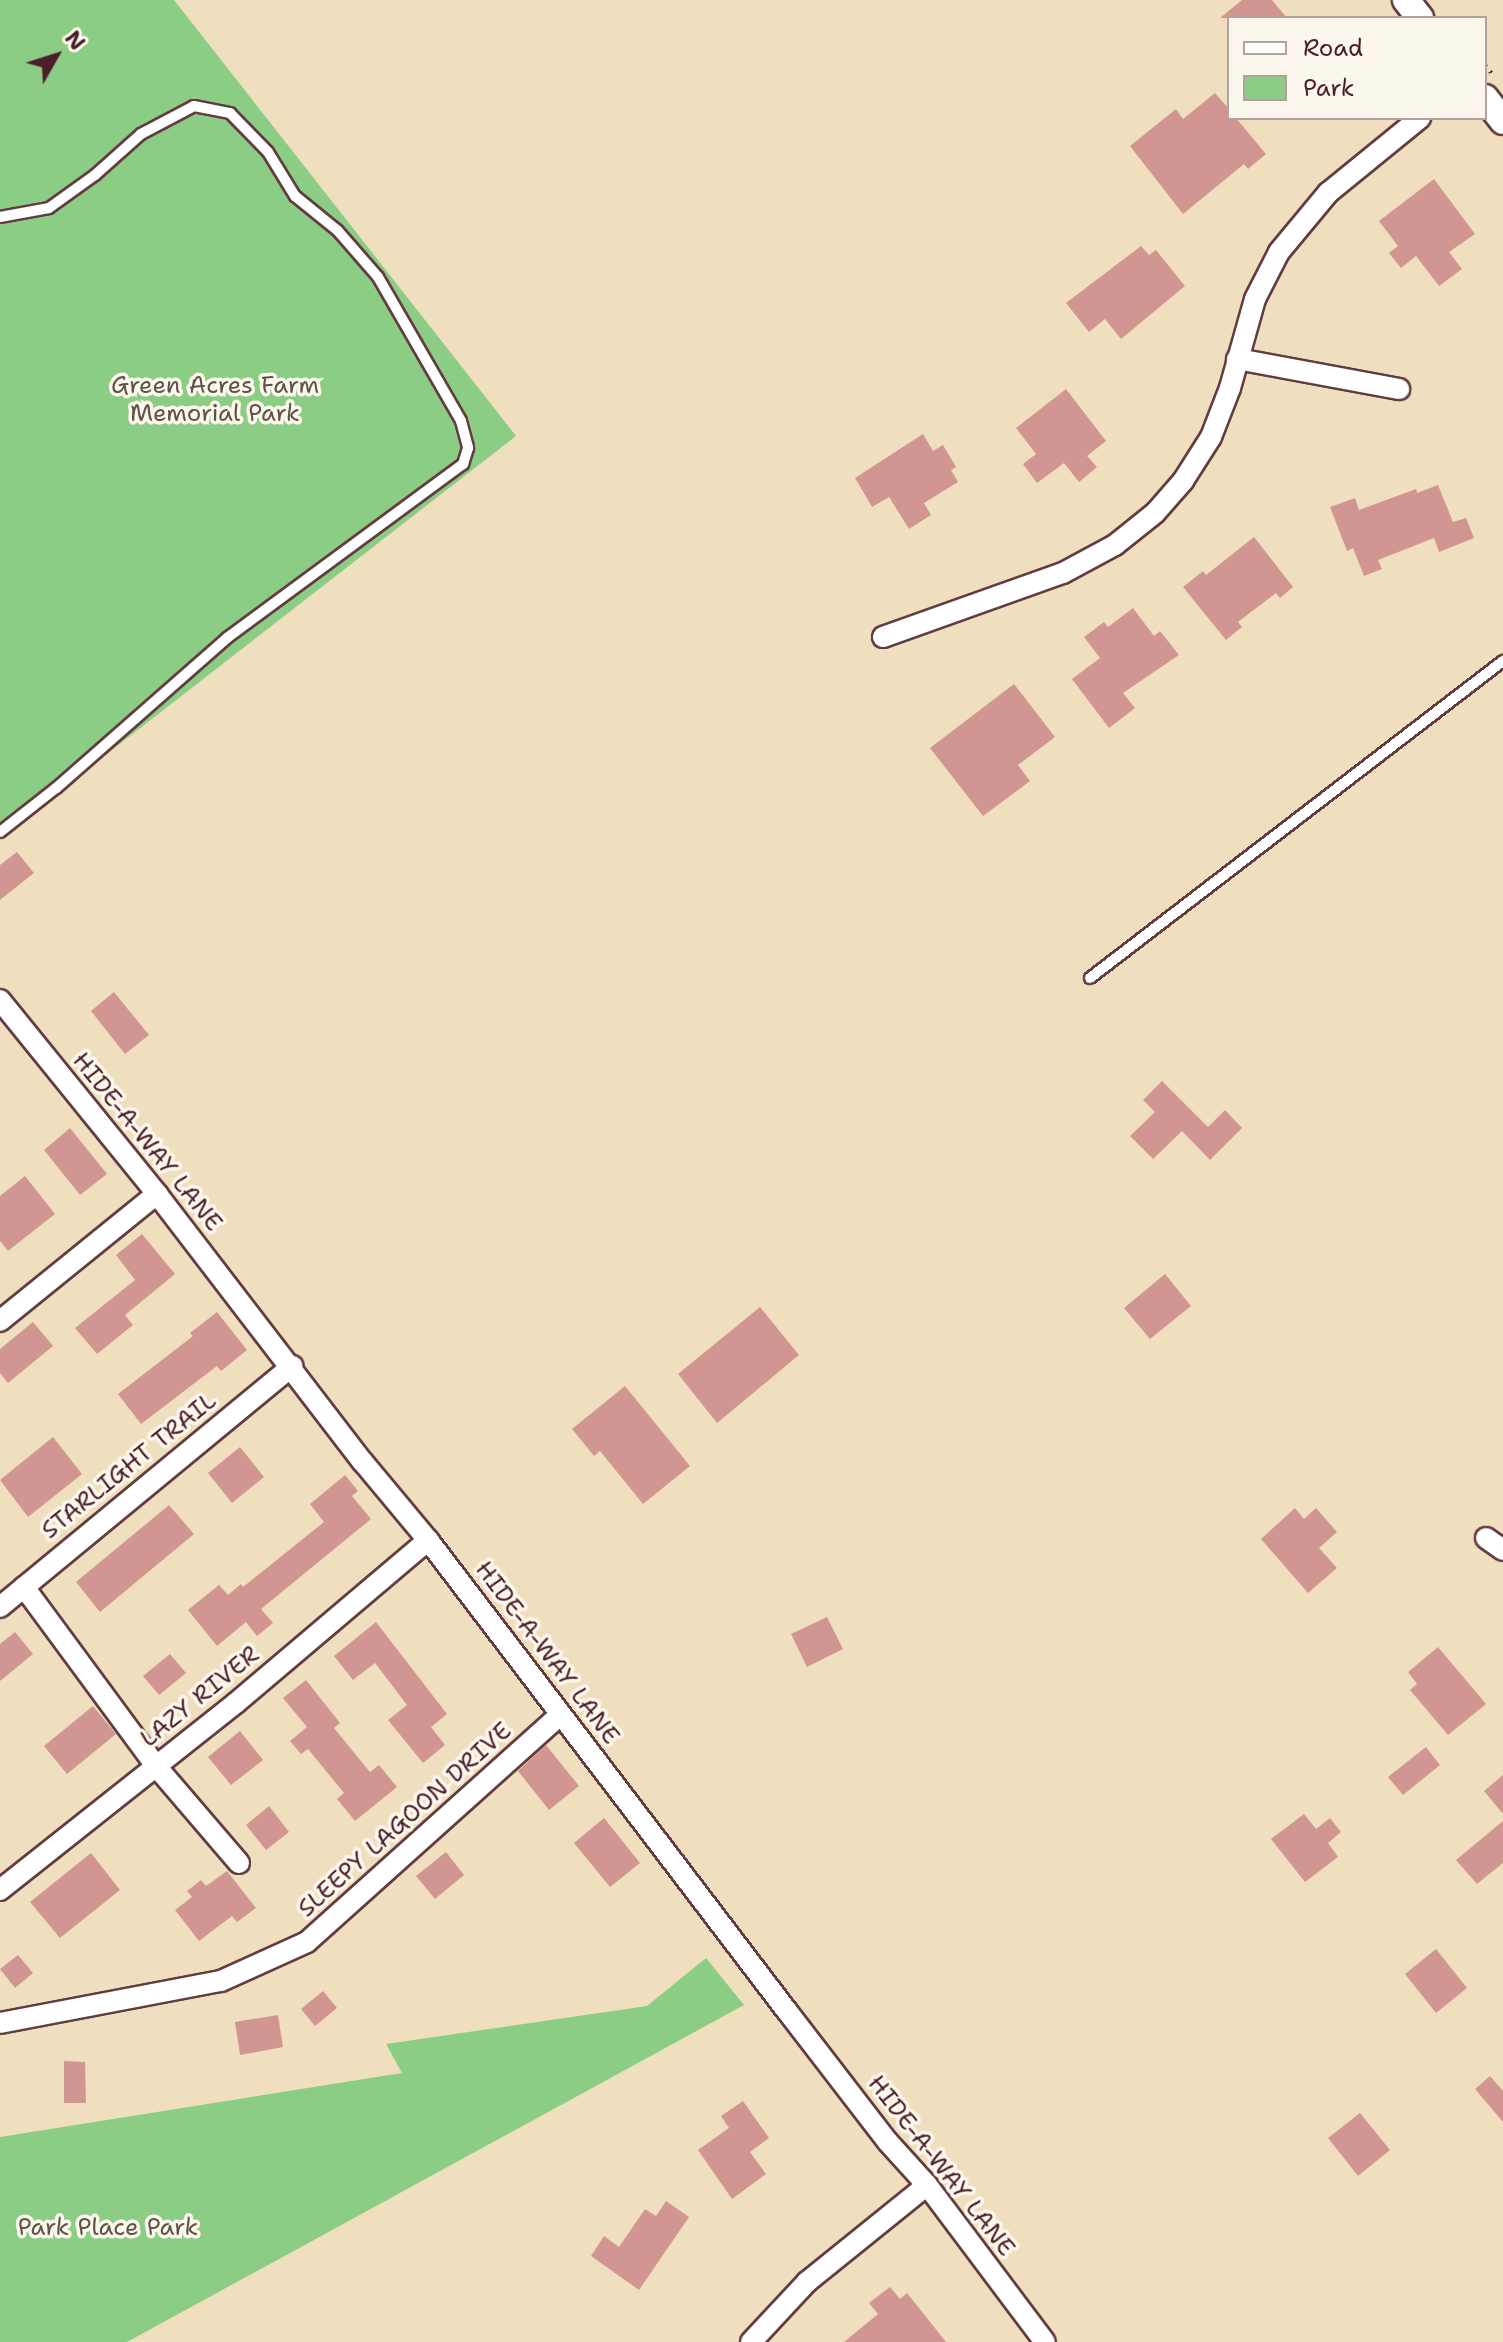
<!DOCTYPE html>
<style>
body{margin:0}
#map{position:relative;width:1503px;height:2342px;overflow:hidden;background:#f0dfbe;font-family:"Shantell Sans",sans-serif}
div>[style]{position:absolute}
.green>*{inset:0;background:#8ccd85}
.building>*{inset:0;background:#d19692}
.path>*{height:4px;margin-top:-2px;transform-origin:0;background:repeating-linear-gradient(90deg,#633c41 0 2px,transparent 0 8px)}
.roads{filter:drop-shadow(2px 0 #633c41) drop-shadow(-2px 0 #633c41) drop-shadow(0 2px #633c41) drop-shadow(0 -2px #633c41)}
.service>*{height:10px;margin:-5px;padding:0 5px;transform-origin:5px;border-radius:5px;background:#fff}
.minor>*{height:20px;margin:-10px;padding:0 10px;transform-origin:10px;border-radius:10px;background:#fff}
.tertiary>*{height:26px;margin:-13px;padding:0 13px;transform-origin:13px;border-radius:13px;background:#fff}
span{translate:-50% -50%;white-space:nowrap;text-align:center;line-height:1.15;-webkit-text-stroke:7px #fbf7ec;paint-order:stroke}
.park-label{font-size:24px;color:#5e5346}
.street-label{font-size:24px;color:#4a1f2b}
.legend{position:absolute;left:1227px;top:16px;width:260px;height:104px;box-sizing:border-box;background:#fbf7ec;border:2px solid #b4a19f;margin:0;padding:10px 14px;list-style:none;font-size:24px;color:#4a1f2b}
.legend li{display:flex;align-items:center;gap:16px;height:40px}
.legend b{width:40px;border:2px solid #b4a19f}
.north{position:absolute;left:16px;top:16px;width:80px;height:80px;-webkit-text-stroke:6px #fbf7ec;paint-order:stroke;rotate:51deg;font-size:22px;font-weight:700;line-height:32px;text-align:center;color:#4a1f2b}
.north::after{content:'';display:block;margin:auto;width:28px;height:36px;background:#4a1f2b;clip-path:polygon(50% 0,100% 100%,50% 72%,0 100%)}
</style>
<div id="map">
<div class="green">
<div style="clip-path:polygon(0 0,174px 0,516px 436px,0 837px)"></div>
<div style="clip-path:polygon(706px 1958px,744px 2005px,127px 2342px,0 2342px,0 2137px,402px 2073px,386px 2044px,647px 2006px)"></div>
</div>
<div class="building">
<div style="clip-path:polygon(1242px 0,1272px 0,1287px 18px,1220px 18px)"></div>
<div style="clip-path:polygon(1215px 93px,1229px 109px,1229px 118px,1236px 118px,1266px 154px,1248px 169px,1244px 164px,1183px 214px,1130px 146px,1176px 109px,1183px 119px)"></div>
<div style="clip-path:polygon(1434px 179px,1475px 234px,1449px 252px,1462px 269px,1439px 286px,1416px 256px,1401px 268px,1389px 253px,1398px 246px,1379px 221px)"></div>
<div style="clip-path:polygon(1141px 246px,1149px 255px,1156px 250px,1185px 286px,1121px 339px,1105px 319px,1089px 332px,1066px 303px)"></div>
<div style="clip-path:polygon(1066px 389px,1106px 441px,1087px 456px,1097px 467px,1079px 482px,1064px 463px,1037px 483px,1023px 464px,1036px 454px,1016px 428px)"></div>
<div style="clip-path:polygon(923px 434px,933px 451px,943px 445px,956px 467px,951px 470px,958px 482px,924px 503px,931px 515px,909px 529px,889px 497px,872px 507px,855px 478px)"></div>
<div style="clip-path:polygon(1438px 485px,1453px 522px,1466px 518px,1474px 538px,1439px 552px,1434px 538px,1378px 560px,1382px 569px,1364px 576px,1353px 548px,1347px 551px,1330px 507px,1355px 498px,1359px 510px,1416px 489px,1417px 493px)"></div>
<div style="clip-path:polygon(1254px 537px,1293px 587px,1280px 598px,1276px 593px,1238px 622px,1242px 627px,1226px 640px,1183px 587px,1203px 571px,1206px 575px)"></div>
<div style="clip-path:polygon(1133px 608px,1154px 636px,1160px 631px,1179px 655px,1123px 693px,1135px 708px,1109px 728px,1072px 679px,1100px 658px,1084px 637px,1104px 622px,1108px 627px)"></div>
<div style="clip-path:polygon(1014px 684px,1055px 737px,1018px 765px,1030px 781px,983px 816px,930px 748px)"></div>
<div style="clip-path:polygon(17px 852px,34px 873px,0 900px,0 865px)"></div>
<div style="clip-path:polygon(114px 992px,149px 1035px,125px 1054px,91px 1011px)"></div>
<div style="clip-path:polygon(1162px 1081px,1208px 1127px,1225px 1110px,1242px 1128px,1210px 1160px,1182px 1131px,1153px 1159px,1130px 1136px,1155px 1112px,1143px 1100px)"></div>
<div style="clip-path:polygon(70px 1128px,107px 1174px,80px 1195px,44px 1150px)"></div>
<div style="clip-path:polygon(25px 1176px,55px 1214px,8px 1251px,0 1241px,0 1196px)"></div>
<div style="clip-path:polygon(142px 1234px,175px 1274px,125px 1315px,133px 1325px,97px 1354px,75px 1328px,135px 1280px,116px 1255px)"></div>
<div style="clip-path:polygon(1165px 1274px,1191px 1306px,1150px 1339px,1124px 1308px)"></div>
<div style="clip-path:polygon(760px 1307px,799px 1355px,717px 1423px,678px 1374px)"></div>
<div style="clip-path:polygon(217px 1312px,247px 1350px,221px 1371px,217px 1366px,141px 1424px,118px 1394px,193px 1336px,190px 1333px)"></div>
<div style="clip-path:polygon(33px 1322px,53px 1346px,8px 1383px,0 1373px,0 1349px)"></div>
<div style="clip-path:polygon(625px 1386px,690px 1466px,643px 1504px,600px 1451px,594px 1456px,572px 1429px)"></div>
<div style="clip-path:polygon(53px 1437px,82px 1474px,28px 1517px,0 1480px)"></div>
<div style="clip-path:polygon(240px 1447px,264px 1477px,232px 1503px,208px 1473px)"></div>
<div style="clip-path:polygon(345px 1475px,358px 1491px,352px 1496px,371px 1519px,261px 1609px,273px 1623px,257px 1636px,246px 1622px,217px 1646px,188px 1610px,219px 1585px,228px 1595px,241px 1584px,243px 1587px,324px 1522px,310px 1504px)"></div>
<div style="clip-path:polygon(169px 1505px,194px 1534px,100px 1612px,76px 1582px)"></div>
<div style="clip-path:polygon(1295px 1508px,1304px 1519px,1316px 1508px,1337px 1532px,1319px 1548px,1337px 1568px,1308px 1593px,1261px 1539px)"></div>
<div style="clip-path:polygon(827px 1617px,843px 1649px,807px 1667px,791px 1634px)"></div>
<div style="clip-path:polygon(376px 1622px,447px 1714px,431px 1727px,445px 1745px,423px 1763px,388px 1720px,407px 1705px,375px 1663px,353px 1680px,334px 1656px)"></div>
<div style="clip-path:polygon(15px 1632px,33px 1654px,0 1681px,0 1644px)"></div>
<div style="clip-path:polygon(1438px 1647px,1486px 1704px,1448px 1735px,1410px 1690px,1417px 1684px,1408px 1672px)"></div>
<div style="clip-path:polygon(170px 1654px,186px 1673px,159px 1695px,143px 1676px)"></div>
<div style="clip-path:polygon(306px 1680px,340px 1723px,334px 1728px,370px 1772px,379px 1765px,397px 1787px,355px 1821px,337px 1799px,344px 1793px,308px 1749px,301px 1754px,290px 1741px,307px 1727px,283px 1698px)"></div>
<div style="clip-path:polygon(93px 1706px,116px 1734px,67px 1774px,44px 1746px)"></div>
<div style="clip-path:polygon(240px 1731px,263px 1760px,231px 1785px,208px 1757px)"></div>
<div style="clip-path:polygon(546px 1745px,579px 1786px,549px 1810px,518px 1771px)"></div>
<div style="clip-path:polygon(1426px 1747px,1440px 1765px,1403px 1795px,1388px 1777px)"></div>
<div style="clip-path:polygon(1503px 1775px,1503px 1814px,1484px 1791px)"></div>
<div style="clip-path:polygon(269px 1806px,289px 1832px,266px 1850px,246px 1825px)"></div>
<div style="clip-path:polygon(1304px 1814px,1316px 1829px,1330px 1818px,1341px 1832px,1328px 1843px,1338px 1857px,1305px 1882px,1271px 1839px)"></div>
<div style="clip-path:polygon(604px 1818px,640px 1863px,610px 1887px,574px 1843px)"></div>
<div style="clip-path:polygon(1503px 1821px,1503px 1863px,1477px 1884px,1456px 1860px)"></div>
<div style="clip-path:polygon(446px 1852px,464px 1875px,435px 1899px,416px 1876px)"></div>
<div style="clip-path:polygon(91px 1853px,120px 1890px,60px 1938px,30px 1902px)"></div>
<div style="clip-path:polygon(227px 1871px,256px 1908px,237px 1922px,232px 1916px,199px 1941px,175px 1910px,192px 1897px,187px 1891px,201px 1880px,206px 1886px)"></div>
<div style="clip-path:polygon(1436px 1949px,1467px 1988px,1436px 2013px,1405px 1974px)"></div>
<div style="clip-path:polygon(18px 1955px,33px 1973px,15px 1988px,0 1969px)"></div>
<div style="clip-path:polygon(323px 1991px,337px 2008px,315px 2026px,301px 2009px)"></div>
<div style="clip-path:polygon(278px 2015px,283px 2047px,240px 2055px,235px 2022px)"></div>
<div style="clip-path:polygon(64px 2061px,85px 2062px,86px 2103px,64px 2103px)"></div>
<div style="clip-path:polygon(1490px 2076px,1503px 2091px,1503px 2122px,1475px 2089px)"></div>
<div style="clip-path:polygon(743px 2101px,769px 2138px,750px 2152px,766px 2174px,732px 2199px,698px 2150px,729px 2128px,721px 2116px)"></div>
<div style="clip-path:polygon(1360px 2113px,1390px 2150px,1358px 2176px,1328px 2138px)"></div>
<div style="clip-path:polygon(666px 2201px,689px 2217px,639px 2290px,591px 2256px,604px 2236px,619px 2247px,645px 2209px,656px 2216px)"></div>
<div style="clip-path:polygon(890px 2287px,900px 2299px,907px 2293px,946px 2342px,844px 2342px,878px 2314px,869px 2303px)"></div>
</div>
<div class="path">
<div style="left:1485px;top:65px;width:14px;rotate:51deg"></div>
</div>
<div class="roads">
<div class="service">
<div style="left:0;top:217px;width:50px;rotate:-10.4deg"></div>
<div style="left:49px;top:208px;width:57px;rotate:-35.7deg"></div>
<div style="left:95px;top:175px;width:62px;rotate:-41.7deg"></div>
<div style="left:141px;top:134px;width:60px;rotate:-27.8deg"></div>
<div style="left:194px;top:106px;width:37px;rotate:11deg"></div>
<div style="left:230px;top:113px;width:54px;rotate:45.7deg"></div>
<div style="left:268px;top:152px;width:52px;rotate:58.5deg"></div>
<div style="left:295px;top:196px;width:55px;rotate:39.1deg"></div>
<div style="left:338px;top:231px;width:61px;rotate:49deg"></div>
<div style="left:378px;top:277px;width:166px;rotate:60deg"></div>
<div style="left:461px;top:421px;width:28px;rotate:75deg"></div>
<div style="left:468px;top:448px;width:17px;rotate:107deg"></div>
<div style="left:463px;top:464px;width:293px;rotate:143.6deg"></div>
<div style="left:227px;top:638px;width:227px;rotate:138.7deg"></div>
<div style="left:56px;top:788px;width:71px;rotate:141.8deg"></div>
<div style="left:1090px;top:978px;width:521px;rotate:-37.51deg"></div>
</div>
<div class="minor">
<div style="left:1237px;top:359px;width:165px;rotate:10.5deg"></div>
<div style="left:883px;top:637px;width:191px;rotate:-19.6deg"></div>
<div style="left:1063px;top:573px;width:59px;rotate:-28.3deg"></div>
<div style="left:1115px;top:545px;width:51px;rotate:-38.7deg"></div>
<div style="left:1155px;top:513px;width:43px;rotate:-48.8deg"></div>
<div style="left:1183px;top:481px;width:52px;rotate:-57.5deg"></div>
<div style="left:1211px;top:437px;width:53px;rotate:-68.8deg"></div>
<div style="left:1230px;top:388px;width:92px;rotate:-74.3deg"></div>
<div style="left:1255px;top:299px;width:53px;rotate:-62.9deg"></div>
<div style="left:1279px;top:252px;width:77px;rotate:-50.3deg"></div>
<div style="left:1328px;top:193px;width:119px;rotate:-39.2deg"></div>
<div style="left:0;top:1000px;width:250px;rotate:51deg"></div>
<div style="left:157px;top:1194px;width:338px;rotate:52.5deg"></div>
<div style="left:363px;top:1462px;width:102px;rotate:50.2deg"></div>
<div style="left:428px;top:1540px;width:592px;rotate:52.69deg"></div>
<div style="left:787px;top:2011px;width:165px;rotate:52.4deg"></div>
<div style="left:888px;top:2142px;width:58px;rotate:47.8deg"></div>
<div style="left:927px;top:2185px;width:196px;rotate:53.1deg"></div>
<div style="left:0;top:1321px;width:202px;rotate:-39deg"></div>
<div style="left:1486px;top:1538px;width:21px;rotate:35deg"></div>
<div style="left:24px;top:1587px;width:221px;rotate:53.6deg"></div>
<div style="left:155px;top:1765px;width:129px;rotate:49.4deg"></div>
<div style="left:0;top:1607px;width:379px;rotate:-39.5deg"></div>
<div style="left:0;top:1890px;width:301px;rotate:-38.4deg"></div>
<div style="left:236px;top:1703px;width:252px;rotate:-40.3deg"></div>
<div style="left:0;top:2023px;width:225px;rotate:-10.8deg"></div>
<div style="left:221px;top:1981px;width:94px;rotate:-24.4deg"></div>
<div style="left:307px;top:1942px;width:340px;rotate:-41.9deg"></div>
<div style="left:751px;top:2342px;width:82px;rotate:-47deg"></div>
<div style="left:807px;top:2282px;width:154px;rotate:-38.9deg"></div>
</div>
<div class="tertiary">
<div style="left:1406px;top:0;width:23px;rotate:52deg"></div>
<div style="left:1485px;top:98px;width:29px;rotate:52deg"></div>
</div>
</div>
<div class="park-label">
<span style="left:215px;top:400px">Green Acres Farm<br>Memorial Park</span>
<span style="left:108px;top:2228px">Park Place Park</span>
</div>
<div class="street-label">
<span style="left:147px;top:1142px;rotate:51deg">HIDE-A-WAY LANE</span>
<span style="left:129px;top:1466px;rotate:-39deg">STARLIGHT TRAIL</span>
<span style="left:547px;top:1653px;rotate:53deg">HIDE-A-WAY LANE</span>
<span style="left:200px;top:1697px;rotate:-39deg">LAZY RIVER</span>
<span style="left:405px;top:1820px;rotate:-42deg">SLEEPY LAGOON DRIVE</span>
<span style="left:941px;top:2166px;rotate:52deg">HIDE-A-WAY LANE</span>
</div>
<ul class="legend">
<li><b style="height:10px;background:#fff"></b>Road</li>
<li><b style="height:22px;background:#8ccd85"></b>Park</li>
</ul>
<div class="north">N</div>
</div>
